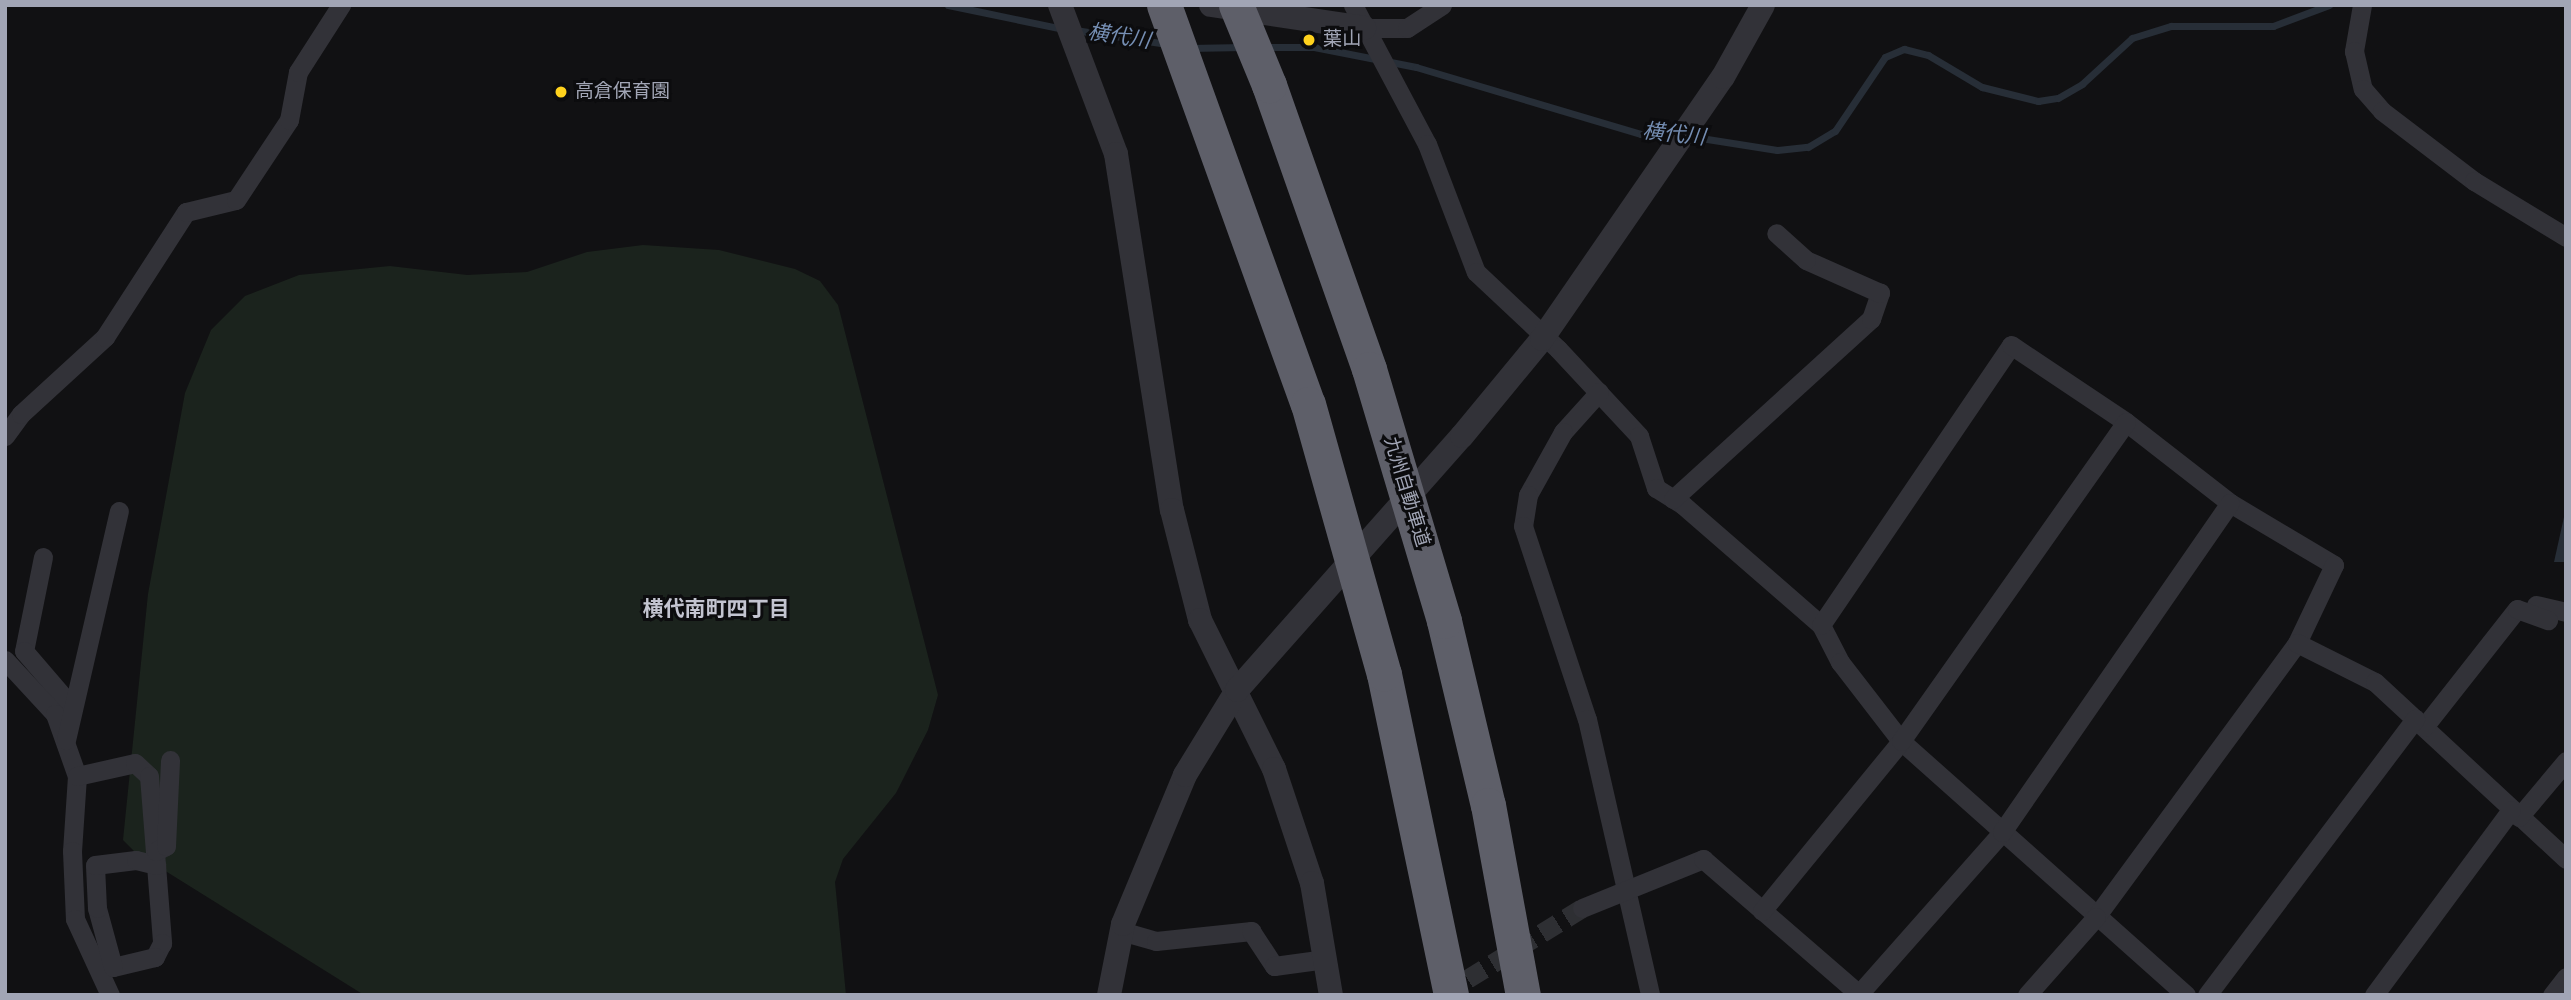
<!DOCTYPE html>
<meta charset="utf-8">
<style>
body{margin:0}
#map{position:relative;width:2571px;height:1000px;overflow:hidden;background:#111113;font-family:"Alegreya Sans","Noto Sans JP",sans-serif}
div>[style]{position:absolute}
.green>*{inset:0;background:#1b231d}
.water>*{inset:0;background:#272e37}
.stream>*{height:7px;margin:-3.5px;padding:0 3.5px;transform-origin:3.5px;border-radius:3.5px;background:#272e37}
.minor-tunnel>*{height:19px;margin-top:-9.5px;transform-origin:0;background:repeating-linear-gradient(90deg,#2e2f33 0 19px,transparent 0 29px)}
.minor>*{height:19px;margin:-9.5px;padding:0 9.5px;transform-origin:9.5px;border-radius:9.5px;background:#323238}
.tertiary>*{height:24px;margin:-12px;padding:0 12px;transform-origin:12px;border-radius:12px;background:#323238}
.motorway>*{height:35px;margin:-17.5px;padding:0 17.5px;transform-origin:17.5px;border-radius:17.5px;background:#5e5f69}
.motorway-bridge>*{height:35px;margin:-17.5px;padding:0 17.5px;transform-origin:17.5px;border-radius:17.5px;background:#5e5f69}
.dots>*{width:19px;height:19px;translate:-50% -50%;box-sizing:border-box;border:4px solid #0c0c0e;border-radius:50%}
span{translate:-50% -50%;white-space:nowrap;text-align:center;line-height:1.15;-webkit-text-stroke:6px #0c0c0e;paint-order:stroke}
.poi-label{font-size:19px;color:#a1a5b5}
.left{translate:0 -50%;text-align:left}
.street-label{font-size:19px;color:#a1a5b5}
.water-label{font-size:21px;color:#758eb3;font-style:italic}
.neighbourhood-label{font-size:21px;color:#c3c4d0;font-weight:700}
.frame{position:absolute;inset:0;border:7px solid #a1a5b5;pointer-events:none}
</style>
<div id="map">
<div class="green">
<div style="clip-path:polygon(643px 245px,719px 250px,795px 269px,820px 281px,838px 305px,938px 695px,928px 730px,896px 793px,843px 859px,835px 882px,846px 995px,364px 995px,135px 852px,123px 840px,148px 594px,185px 393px,211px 330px,245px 296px,299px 275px,390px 266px,467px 275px,527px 272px,587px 252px)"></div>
</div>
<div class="water">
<div style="clip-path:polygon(2566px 508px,2566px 562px,2554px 562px)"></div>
</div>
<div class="stream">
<div style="left:948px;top:5px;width:117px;rotate:11.8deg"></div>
<div style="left:1075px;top:30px;width:93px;rotate:8.7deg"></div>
<div style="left:1266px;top:47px;width:48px"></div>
<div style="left:1314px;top:47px;width:104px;rotate:11.1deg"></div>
<div style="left:1416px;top:67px;width:235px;rotate:16.6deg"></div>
<div style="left:1641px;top:134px;width:35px;rotate:2deg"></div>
<div style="left:1189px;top:48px;width:55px;rotate:-1deg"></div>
<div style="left:1688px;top:136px;width:90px;rotate:8.9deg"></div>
<div style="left:1777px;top:150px;width:31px;rotate:-6deg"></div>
<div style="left:1808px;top:147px;width:31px;rotate:-31deg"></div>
<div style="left:1835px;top:131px;width:89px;rotate:-56deg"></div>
<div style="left:1885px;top:57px;width:21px;rotate:-23deg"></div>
<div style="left:1904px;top:49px;width:25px;rotate:14deg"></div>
<div style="left:1928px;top:55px;width:63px;rotate:30.7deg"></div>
<div style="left:1982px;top:87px;width:58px;rotate:14deg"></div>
<div style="left:2038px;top:101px;width:20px;rotate:-9deg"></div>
<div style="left:2058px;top:98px;width:28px;rotate:-30deg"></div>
<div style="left:2082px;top:84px;width:68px;rotate:-42.6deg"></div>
<div style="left:2132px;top:38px;width:41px;rotate:-17.1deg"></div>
<div style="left:2171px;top:26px;width:102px"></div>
<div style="left:2273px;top:26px;width:60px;rotate:-20.6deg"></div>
</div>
<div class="minor-tunnel">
<div style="left:1443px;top:994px;width:163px;rotate:-31.7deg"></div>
</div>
<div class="minor">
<div style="left:1353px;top:5px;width:157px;rotate:62deg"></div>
<div style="left:1427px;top:144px;width:137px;rotate:69.1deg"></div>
<div style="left:1476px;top:272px;width:112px;rotate:43.2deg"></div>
<div style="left:1558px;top:349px;width:119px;rotate:47deg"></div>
<div style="left:1639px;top:436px;width:55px;rotate:71.9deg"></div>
<div style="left:1656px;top:488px;width:32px;rotate:32deg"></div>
<div style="left:1683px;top:505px;width:183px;rotate:41deg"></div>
<div style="left:1821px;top:625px;width:42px;rotate:62.8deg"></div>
<div style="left:1840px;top:662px;width:100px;rotate:52.3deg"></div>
<div style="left:1901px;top:741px;width:382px;rotate:41.7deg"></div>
<div style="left:2362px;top:5px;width:47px;rotate:99.9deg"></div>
<div style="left:2354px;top:51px;width:39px;rotate:77deg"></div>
<div style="left:2363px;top:89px;width:29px;rotate:49deg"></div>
<div style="left:2382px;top:111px;width:116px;rotate:37.3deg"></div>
<div style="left:2474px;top:181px;width:108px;rotate:31.3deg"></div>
<div style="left:1364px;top:28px;width:43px"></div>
<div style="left:1407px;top:28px;width:42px;rotate:-33.3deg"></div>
<div style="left:1599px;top:392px;width:54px;rotate:132deg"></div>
<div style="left:1563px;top:432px;width:72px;rotate:119.1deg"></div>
<div style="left:1528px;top:495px;width:31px;rotate:99deg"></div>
<div style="left:1523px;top:526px;width:203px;rotate:71.7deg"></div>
<div style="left:1587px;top:719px;width:283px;rotate:77.1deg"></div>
<div style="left:5px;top:436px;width:27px;rotate:-54deg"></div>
<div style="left:21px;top:414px;width:114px;rotate:-42.5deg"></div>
<div style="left:105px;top:337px;width:149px;rotate:-57.1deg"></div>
<div style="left:186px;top:212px;width:51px;rotate:-13.5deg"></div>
<div style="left:236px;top:200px;width:96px;rotate:-56.5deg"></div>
<div style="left:289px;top:120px;width:49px;rotate:-79.4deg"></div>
<div style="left:298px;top:72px;width:80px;rotate:-57.3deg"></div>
<div style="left:1673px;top:499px;width:268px;rotate:-42.3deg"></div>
<div style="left:1871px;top:319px;width:28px;rotate:-71deg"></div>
<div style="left:1880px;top:293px;width:81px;rotate:-156deg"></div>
<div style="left:1806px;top:260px;width:40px;rotate:-138deg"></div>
<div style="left:43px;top:557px;width:96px;rotate:101.4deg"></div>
<div style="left:24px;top:651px;width:75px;rotate:49.3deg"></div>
<div style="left:2536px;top:605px;width:31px;rotate:13deg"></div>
<div style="left:1821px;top:625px;width:338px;rotate:-55.8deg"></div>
<div style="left:2011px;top:345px;width:138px;rotate:33.8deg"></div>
<div style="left:2126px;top:422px;width:132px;rotate:37.9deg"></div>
<div style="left:2230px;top:503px;width:121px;rotate:30.8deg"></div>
<div style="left:2334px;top:565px;width:86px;rotate:115.4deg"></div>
<div style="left:2297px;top:643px;width:340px;rotate:126.3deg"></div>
<div style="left:2096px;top:917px;width:104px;rotate:131.5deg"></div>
<div style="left:2297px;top:643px;width:87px;rotate:26.6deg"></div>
<div style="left:2375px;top:682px;width:260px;rotate:42.8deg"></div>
<div style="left:5px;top:660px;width:74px;rotate:47.2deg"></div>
<div style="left:55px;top:714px;width:66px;rotate:70.5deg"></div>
<div style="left:77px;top:776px;width:75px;rotate:93.8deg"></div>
<div style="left:72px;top:851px;width:68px;rotate:87.5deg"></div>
<div style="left:75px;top:919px;width:84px;rotate:65.3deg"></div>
<div style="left:2424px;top:727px;width:150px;rotate:-51.8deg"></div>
<div style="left:2517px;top:609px;width:33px;rotate:20deg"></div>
<div style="left:66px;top:740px;width:235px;rotate:-77deg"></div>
<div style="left:77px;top:776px;width:59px;rotate:-12.6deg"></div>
<div style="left:135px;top:763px;width:19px;rotate:43deg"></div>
<div style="left:149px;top:776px;width:168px;rotate:85.5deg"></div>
<div style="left:162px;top:943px;width:16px;rotate:117deg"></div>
<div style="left:155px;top:957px;width:43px;rotate:166.6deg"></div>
<div style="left:113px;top:967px;width:61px;rotate:-105.2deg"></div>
<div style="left:97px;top:908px;width:43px;rotate:-92.7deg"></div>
<div style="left:95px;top:865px;width:41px;rotate:-7deg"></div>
<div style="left:136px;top:860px;width:21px;rotate:14deg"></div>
<div style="left:2519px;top:817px;width:73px;rotate:-50deg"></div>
<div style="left:156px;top:851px;width:11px;rotate:-27deg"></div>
<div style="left:166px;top:846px;width:86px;rotate:-87.3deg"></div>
<div style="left:1582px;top:908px;width:131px;rotate:-22deg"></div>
<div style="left:1703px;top:859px;width:208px;rotate:40.9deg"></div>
<div style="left:1762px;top:911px;width:220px;rotate:-50.7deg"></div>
<div style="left:1901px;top:741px;width:390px;rotate:-54.8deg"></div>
<div style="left:1121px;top:931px;width:36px;rotate:16deg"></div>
<div style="left:1156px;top:941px;width:96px;rotate:-6deg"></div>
<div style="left:1251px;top:931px;width:42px;rotate:56.7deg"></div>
<div style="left:1274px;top:966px;width:52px;rotate:-7.7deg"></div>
<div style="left:1858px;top:995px;width:217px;rotate:-48.5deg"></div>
<div style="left:2002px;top:832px;width:400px;rotate:-55.3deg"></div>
<div style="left:2207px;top:995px;width:346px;rotate:-53deg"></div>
<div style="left:2374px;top:995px;width:230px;rotate:-53.5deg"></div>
<div style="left:2552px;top:995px;width:23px;rotate:-52deg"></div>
</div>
<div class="tertiary">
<div style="left:1060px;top:5px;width:159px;rotate:69.4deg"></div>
<div style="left:1116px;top:154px;width:360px;rotate:81.1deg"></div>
<div style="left:1172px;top:510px;width:114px;rotate:75.7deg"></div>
<div style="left:1200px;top:620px;width:166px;rotate:63.6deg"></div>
<div style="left:1274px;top:769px;width:120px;rotate:71.6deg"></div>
<div style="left:1312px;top:883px;width:114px;rotate:80.4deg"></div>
<div style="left:1211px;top:5px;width:155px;rotate:8.5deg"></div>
<div style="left:1109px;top:995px;width:72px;rotate:-78.8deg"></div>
<div style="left:1123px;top:924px;width:161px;rotate:-67.4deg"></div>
<div style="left:1185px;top:775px;width:100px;rotate:-58.5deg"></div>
<div style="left:1237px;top:690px;width:339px;rotate:-48.5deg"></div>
<div style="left:1462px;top:436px;width:126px;rotate:-50.5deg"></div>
<div style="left:1542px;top:339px;width:318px;rotate:-55.4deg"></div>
<div style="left:1723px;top:77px;width:82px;rotate:-60.9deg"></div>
</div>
<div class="motorway">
<div style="left:1164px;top:5px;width:424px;rotate:70.2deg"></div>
<div style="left:1269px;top:85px;width:301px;rotate:70.6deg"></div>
<div style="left:1444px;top:621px;width:189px;rotate:76.6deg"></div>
<div style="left:1488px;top:805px;width:193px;rotate:79.6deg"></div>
<div style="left:1384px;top:674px;width:328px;rotate:78.2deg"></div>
</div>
<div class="motorway-bridge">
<div style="left:1236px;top:5px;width:87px;rotate:67.6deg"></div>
<div style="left:1369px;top:369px;width:263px;rotate:73.4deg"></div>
<div style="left:1308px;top:404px;width:280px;rotate:74.3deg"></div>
</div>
<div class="dots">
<div style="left:1309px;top:40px;background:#ffd21d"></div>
<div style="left:561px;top:92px;background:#ffd21d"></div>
</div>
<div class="poi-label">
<span class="left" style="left:1323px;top:40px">葉山</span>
<span class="left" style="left:575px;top:92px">高倉保育園</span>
</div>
<div class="street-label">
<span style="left:1406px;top:492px;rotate:73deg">九州自動車道</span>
</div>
<div class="water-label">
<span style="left:1119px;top:37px;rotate:9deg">横代川</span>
<span style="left:1674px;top:135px;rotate:6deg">横代川</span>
</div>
<div class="neighbourhood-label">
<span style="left:716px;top:610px">横代南町四丁目</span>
</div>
<div class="frame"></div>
</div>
